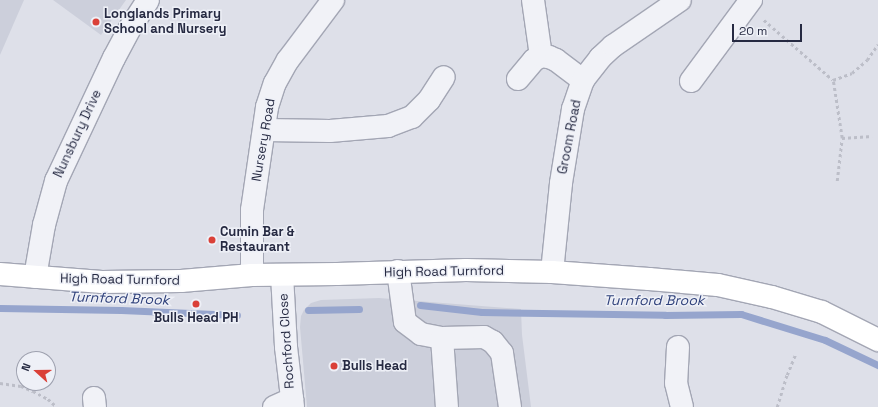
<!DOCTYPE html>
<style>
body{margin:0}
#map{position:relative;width:878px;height:407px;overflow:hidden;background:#dee0e9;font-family:"Space Grotesk",sans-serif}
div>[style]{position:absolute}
.built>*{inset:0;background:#cccfdb}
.stream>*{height:7px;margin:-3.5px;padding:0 3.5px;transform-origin:3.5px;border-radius:3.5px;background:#96a5cd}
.path>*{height:2.5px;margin-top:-1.25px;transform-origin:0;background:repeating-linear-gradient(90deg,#bcbec8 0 3px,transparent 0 6px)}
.roads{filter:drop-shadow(1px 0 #a3a6b4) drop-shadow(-1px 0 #a3a6b4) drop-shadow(0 1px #a3a6b4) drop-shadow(0 -1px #a3a6b4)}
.minor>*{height:22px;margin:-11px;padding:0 11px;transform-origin:11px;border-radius:11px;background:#f1f2f7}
.major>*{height:22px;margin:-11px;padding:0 11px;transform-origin:11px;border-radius:11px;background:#fff}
.dots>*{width:11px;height:11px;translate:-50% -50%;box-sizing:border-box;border:2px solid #eef0f7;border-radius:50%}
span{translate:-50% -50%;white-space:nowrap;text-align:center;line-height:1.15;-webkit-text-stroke:3px #eef0f7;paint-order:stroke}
.poi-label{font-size:13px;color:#262a42;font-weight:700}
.left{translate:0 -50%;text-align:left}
.street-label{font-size:13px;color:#262a42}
.water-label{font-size:14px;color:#2d3f79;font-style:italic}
.north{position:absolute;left:16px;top:351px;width:40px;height:40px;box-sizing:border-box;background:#eef0f7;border:1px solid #9ea1af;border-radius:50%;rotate:291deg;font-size:11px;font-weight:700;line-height:16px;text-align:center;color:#262a42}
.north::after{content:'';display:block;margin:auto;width:14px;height:18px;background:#da4038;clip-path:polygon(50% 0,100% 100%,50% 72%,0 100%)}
.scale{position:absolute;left:732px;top:24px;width:70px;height:18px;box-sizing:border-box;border:2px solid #262a42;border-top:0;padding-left:5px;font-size:12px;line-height:14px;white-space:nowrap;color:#262a42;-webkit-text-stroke:3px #eef0f7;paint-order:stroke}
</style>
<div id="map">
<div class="built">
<div style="clip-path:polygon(0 0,24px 0,0 55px)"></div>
<div style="clip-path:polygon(53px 0,126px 0,101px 35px)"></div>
<div style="clip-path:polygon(379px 298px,521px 309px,522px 335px,531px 407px,307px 407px,300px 327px,301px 316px,304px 310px,311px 303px,321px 300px)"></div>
</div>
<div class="stream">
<div style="left:420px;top:305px;width:62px;rotate:6.4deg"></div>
<div style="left:482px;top:312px;width:183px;rotate:0.9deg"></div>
<div style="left:665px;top:315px;width:76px;rotate:-0.8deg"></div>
<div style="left:741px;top:314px;width:88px;rotate:17.2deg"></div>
<div style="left:825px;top:340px;width:59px;rotate:25.3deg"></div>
<div style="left:0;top:308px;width:121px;rotate:0.9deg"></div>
<div style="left:121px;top:310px;width:116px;rotate:2.5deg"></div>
<div style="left:308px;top:310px;width:51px;rotate:-1.1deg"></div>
</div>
<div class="path">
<div style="left:764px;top:20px;width:91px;rotate:41deg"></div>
<div style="left:842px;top:138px;width:30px;rotate:-4deg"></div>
<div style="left:837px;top:181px;width:43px;rotate:-83.4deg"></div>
<div style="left:842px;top:138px;width:59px;rotate:-98.8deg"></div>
<div style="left:833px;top:80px;width:20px;rotate:-20deg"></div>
<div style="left:852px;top:73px;width:20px;rotate:-41deg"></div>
<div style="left:867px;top:60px;width:19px;rotate:-55deg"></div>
<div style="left:0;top:383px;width:21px;rotate:8deg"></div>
<div style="left:21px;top:386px;width:13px;rotate:23deg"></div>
<div style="left:33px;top:391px;width:17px;rotate:28deg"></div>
<div style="left:48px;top:399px;width:12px;rotate:42deg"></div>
<div style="left:777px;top:407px;width:34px;rotate:-73deg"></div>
<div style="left:787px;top:375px;width:22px;rotate:-68deg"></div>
</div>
<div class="roads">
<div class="minor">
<div style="left:533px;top:0;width:57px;rotate:81.9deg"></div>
<div style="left:518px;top:79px;width:25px;rotate:-50deg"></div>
<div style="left:534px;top:60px;width:8px;rotate:-30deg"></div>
<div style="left:541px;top:56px;width:8px;rotate:7deg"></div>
<div style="left:549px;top:57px;width:8px;rotate:23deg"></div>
<div style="left:556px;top:60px;width:34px;rotate:37deg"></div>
<div style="left:691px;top:81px;width:101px;rotate:-53.5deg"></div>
<div style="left:265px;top:130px;width:65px;rotate:0.9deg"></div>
<div style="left:330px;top:131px;width:58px;rotate:-4.9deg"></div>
<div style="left:388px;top:126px;width:26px;rotate:-21deg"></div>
<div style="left:412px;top:117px;width:24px;rotate:-45deg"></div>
<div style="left:429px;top:100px;width:27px;rotate:-57deg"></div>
<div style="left:398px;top:271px;width:51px;rotate:82.2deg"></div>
<div style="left:405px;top:322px;width:20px;rotate:37deg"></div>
<div style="left:421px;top:334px;width:21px;rotate:11deg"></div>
<div style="left:442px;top:338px;width:42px;rotate:-1.4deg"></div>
<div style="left:484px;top:337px;width:10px;rotate:29deg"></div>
<div style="left:493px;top:342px;width:14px;rotate:51deg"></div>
<div style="left:502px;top:353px;width:55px;rotate:81.6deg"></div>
<div style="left:552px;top:272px;width:89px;rotate:-84.2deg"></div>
<div style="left:561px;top:183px;width:75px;rotate:-80.8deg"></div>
<div style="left:573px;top:109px;width:31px;rotate:-71deg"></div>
<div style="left:583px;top:80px;width:28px;rotate:-52deg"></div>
<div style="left:600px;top:58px;width:18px;rotate:-43deg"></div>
<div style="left:613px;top:46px;width:81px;rotate:-34.5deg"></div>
<div style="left:252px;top:275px;width:65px;rotate:-90deg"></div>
<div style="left:252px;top:210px;width:104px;rotate:-81.7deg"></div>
<div style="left:267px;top:107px;width:25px;rotate:-72deg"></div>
<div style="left:275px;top:83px;width:26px;rotate:-61deg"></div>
<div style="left:288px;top:60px;width:75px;rotate:-53.1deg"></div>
<div style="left:282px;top:275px;width:72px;rotate:86.8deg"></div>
<div style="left:286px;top:347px;width:60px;rotate:83.3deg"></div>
<div style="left:35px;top:277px;width:53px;rotate:-80.2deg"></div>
<div style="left:44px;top:225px;width:46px;rotate:-74.7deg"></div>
<div style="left:56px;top:181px;width:136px;rotate:-64.8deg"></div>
<div style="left:114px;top:58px;width:34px;rotate:-62deg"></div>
<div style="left:130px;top:28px;width:33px;rotate:-57deg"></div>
<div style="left:442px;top:338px;width:69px;rotate:85.9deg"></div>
<div style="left:678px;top:347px;width:36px;rotate:93deg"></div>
<div style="left:676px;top:383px;width:25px;rotate:76deg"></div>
<div style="left:94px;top:398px;width:9px;rotate:84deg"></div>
<div style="left:274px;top:407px;width:20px;rotate:-24deg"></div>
</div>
<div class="major">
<div style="left:0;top:274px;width:102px;rotate:4.5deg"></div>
<div style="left:102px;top:282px;width:79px;rotate:-0.7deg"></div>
<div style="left:181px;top:281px;width:71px;rotate:-4.8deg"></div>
<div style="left:252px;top:275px;width:85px;rotate:-0.7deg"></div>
<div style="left:337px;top:274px;width:129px;rotate:-1.8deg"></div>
<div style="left:466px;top:270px;width:86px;rotate:1.3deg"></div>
<div style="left:552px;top:272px;width:97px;rotate:4.1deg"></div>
<div style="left:649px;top:279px;width:69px;rotate:5deg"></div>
<div style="left:718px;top:285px;width:55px;rotate:12.5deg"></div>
<div style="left:772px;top:297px;width:52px;rotate:16.7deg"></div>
<div style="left:822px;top:312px;width:63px;rotate:26.6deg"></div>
</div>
</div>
<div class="dots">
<div style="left:96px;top:22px;background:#da4038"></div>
<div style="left:212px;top:240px;background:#da4038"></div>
<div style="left:196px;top:304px;background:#da4038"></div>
<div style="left:334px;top:366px;background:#da4038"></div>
</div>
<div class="poi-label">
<span class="left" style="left:104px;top:22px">Longlands Primary<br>School and Nursery</span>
<span class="left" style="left:220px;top:240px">Cumin Bar &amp;<br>Restaurant</span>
<span style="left:196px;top:318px">Bulls Head PH</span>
<span class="left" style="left:342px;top:366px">Bulls Head</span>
</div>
<div class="street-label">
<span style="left:78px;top:134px;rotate:-65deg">Nunsbury Drive</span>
<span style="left:570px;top:137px;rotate:-79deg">Groom Road</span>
<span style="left:264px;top:140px;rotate:-80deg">Nursery Road</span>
<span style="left:444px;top:272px;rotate:-1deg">High Road Turnford</span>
<span style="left:120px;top:280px;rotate:1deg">High Road Turnford</span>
<span style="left:287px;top:341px;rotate:-94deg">Rochford Close</span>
</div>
<div class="water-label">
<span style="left:119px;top:298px;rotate:2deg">Turnford Brook</span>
<span style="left:654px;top:300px">Turnford Brook</span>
</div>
<div class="north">N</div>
<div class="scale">20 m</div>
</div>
